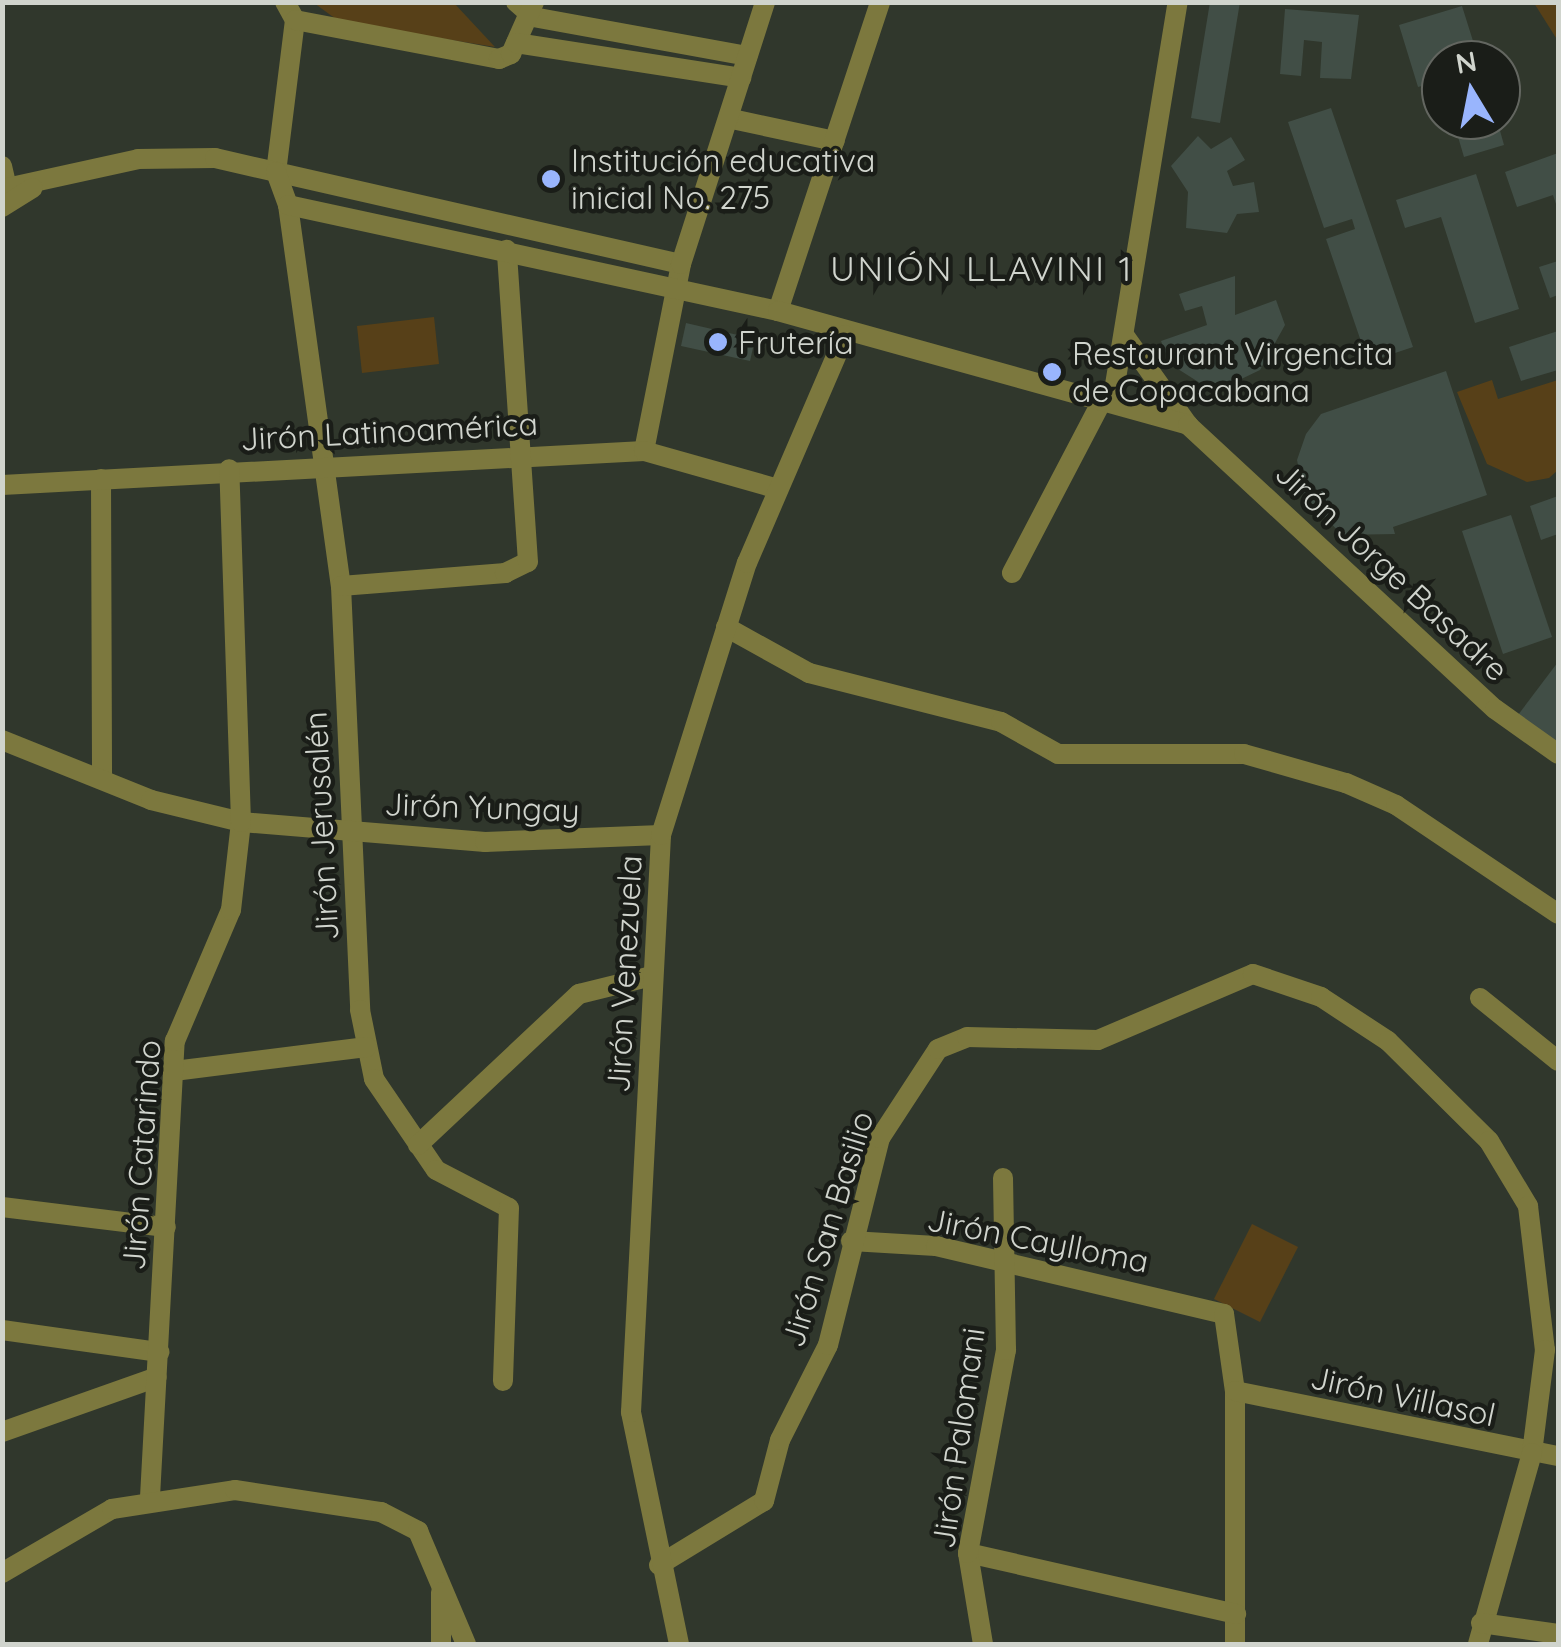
<!DOCTYPE html>
<meta charset="utf-8">
<style>
body{margin:0}
#map{position:relative;width:1561px;height:1647px;overflow:hidden;background:#30372c;font-family:Quicksand,sans-serif}
div>[style]{position:absolute}
.green>*{inset:0;background:#574018}
.building>*{inset:0;background:#414e46}
.minor>*{height:20px;margin:-10px;padding:0 10px;transform-origin:10px;border-radius:10px;background:#7c783e}
.tertiary>*{height:20px;margin:-10px;padding:0 10px;transform-origin:10px;border-radius:10px;background:#7c783e}
.dots>*{width:28px;height:28px;translate:-50% -50%;box-sizing:border-box;border:5px solid #1a1d18;border-radius:50%}
span{translate:-50% -50%;white-space:nowrap;text-align:center;line-height:1.15;-webkit-text-stroke:9px #1a1d18;paint-order:stroke}
.poi-label{font-size:32px;color:#d0d4cd}
.left{translate:0 -50%;text-align:left}
.street-label{font-size:32px;color:#d0d4cd}
.neighbourhood-label{font-size:35px;color:#d0d4cd;letter-spacing:2.5px}
.frame{position:absolute;inset:0;border:5px solid #d0d4cd;pointer-events:none}
.north{position:absolute;left:1421px;top:40px;width:100px;height:100px;box-sizing:border-box;background:#1a1d18;border:2px solid #636660;border-radius:50%;rotate:350deg;font-size:28px;font-weight:700;line-height:40px;text-align:center;color:#d0d4cd}
.north::after{content:'';display:block;margin:auto;width:35px;height:45px;background:#99b5fd;clip-path:polygon(50% 0,100% 100%,50% 72%,0 100%)}
</style>
<div id="map">
<div class="green">
<div style="clip-path:polygon(314px 3px,454px 3px,495px 47px,340px 22px)"></div>
<div style="clip-path:polygon(1534px 3px,1558px 3px,1558px 41px)"></div>
<div style="clip-path:polygon(434px 317px,439px 364px,362px 373px,357px 326px)"></div>
<div style="clip-path:polygon(1492px 380px,1498px 399px,1558px 380px,1558px 470px,1549px 478px,1527px 482px,1487px 464px,1457px 392px)"></div>
<div style="clip-path:polygon(1252px 1224px,1298px 1247px,1260px 1322px,1214px 1299px)"></div>
</div>
<div class="building">
<div style="clip-path:polygon(1210px 2px,1240px 2px,1220px 123px,1191px 118px)"></div>
<div style="clip-path:polygon(1462px 6px,1479px 60px,1441px 60px,1441px 81px,1418px 87px,1399px 25px)"></div>
<div style="clip-path:polygon(1285px 9px,1359px 15px,1351px 79px,1320px 78px,1322px 42px,1304px 40px,1301px 76px,1280px 74px)"></div>
<div style="clip-path:polygon(1331px 108px,1413px 347px,1368px 362px,1326px 239px,1355px 229px,1352px 219px,1324px 228px,1288px 122px)"></div>
<div style="clip-path:polygon(1453px 120px,1497px 120px,1504px 145px,1464px 157px)"></div>
<div style="clip-path:polygon(1198px 136px,1211px 149px,1231px 137px,1245px 160px,1227px 171px,1233px 186px,1254px 182px,1259px 212px,1237px 214px,1227px 233px,1186px 228px,1188px 192px,1171px 166px)"></div>
<div style="clip-path:polygon(1558px 153px,1558px 210px,1553px 195px,1517px 207px,1505px 172px)"></div>
<div style="clip-path:polygon(1476px 174px,1519px 309px,1475px 323px,1441px 217px,1405px 228px,1396px 200px)"></div>
<div style="clip-path:polygon(1558px 261px,1558px 295px,1550px 298px,1539px 267px)"></div>
<div style="clip-path:polygon(1235px 276px,1235px 315px,1276px 300px,1285px 325px,1260px 370px,1233px 383px,1200px 383px,1170px 364px,1161px 341px,1207px 325px,1202px 306px,1185px 311px,1179px 294px)"></div>
<div style="clip-path:polygon(686px 323px,755px 339px,750px 361px,681px 346px)"></div>
<div style="clip-path:polygon(1558px 331px,1558px 370px,1521px 381px,1509px 347px)"></div>
<div style="clip-path:polygon(1446px 371px,1487px 495px,1393px 527px,1395px 534px,1342px 535px,1304px 495px,1297px 460px,1306px 434px,1321px 414px)"></div>
<div style="clip-path:polygon(1558px 496px,1558px 534px,1541px 540px,1530px 506px)"></div>
<div style="clip-path:polygon(1511px 515px,1552px 637px,1503px 654px,1462px 531px)"></div>
<div style="clip-path:polygon(1558px 662px,1558px 743px,1518px 715px)"></div>
</div>
<div class="minor">
<div style="left:285px;top:2px;width:21px;rotate:61deg"></div>
<div style="left:295px;top:20px;width:153px;rotate:97.1deg"></div>
<div style="left:276px;top:172px;width:415px;rotate:12.8deg"></div>
<div style="left:516px;top:2px;width:23px;rotate:41deg"></div>
<div style="left:533px;top:17px;width:218px;rotate:10.3deg"></div>
<div style="left:295px;top:20px;width:208px;rotate:10.8deg"></div>
<div style="left:499px;top:59px;width:13px;rotate:-23deg"></div>
<div style="left:511px;top:54px;width:57px;rotate:-66.1deg"></div>
<div style="left:516px;top:43px;width:228px;rotate:8.8deg"></div>
<div style="left:732px;top:119px;width:105px;rotate:12.1deg"></div>
<div style="left:2px;top:166px;width:23px;rotate:77deg"></div>
<div style="left:288px;top:205px;width:385px;rotate:82.1deg"></div>
<div style="left:341px;top:586px;width:424px;rotate:87.4deg"></div>
<div style="left:360px;top:1010px;width:70px;rotate:78.5deg"></div>
<div style="left:374px;top:1079px;width:110px;rotate:55.7deg"></div>
<div style="left:436px;top:1170px;width:82px;rotate:27.5deg"></div>
<div style="left:509px;top:1208px;width:173px;rotate:92deg"></div>
<div style="left:778px;top:311px;width:325px;rotate:-71.7deg"></div>
<div style="left:1124px;top:335px;width:110px;rotate:54.6deg"></div>
<div style="left:1112px;top:403px;width:406px;rotate:-80.7deg"></div>
<div style="left:644px;top:451px;width:191px;rotate:-78.8deg"></div>
<div style="left:681px;top:264px;width:275px;rotate:-72.2deg"></div>
<div style="left:101px;top:479px;width:297px;rotate:89.8deg"></div>
<div style="left:2px;top:485px;width:643px;rotate:-3.03deg"></div>
<div style="left:644px;top:451px;width:136px;rotate:15.8deg"></div>
<div style="left:1012px;top:573px;width:194px;rotate:-62.4deg"></div>
<div style="left:341px;top:586px;width:165px;rotate:-4.5deg"></div>
<div style="left:505px;top:573px;width:25px;rotate:-26deg"></div>
<div style="left:528px;top:562px;width:313px;rotate:-93.9deg"></div>
<div style="left:726px;top:627px;width:95px;rotate:29deg"></div>
<div style="left:809px;top:673px;width:198px;rotate:14.3deg"></div>
<div style="left:1001px;top:722px;width:65px;rotate:29.3deg"></div>
<div style="left:1058px;top:754px;width:186px"></div>
<div style="left:1244px;top:754px;width:106px;rotate:15.9deg"></div>
<div style="left:1346px;top:783px;width:55px;rotate:23.7deg"></div>
<div style="left:1396px;top:805px;width:195px;rotate:33.9deg"></div>
<div style="left:2px;top:740px;width:161px;rotate:21.9deg"></div>
<div style="left:151px;top:800px;width:93px;rotate:13.7deg"></div>
<div style="left:241px;top:822px;width:245px;rotate:4.7deg"></div>
<div style="left:485px;top:842px;width:176px;rotate:-2.3deg"></div>
<div style="left:1480px;top:998px;width:100px;rotate:38.9deg"></div>
<div style="left:174px;top:1071px;width:194px;rotate:-7.1deg"></div>
<div style="left:418px;top:1145px;width:221px;rotate:-43.2deg"></div>
<div style="left:579px;top:994px;width:75px;rotate:-13.9deg"></div>
<div style="left:2px;top:1207px;width:165px;rotate:7deg"></div>
<div style="left:851px;top:1241px;width:85px;rotate:3.4deg"></div>
<div style="left:936px;top:1246px;width:296px;rotate:13.3deg"></div>
<div style="left:1224px;top:1314px;width:78px;rotate:81.9deg"></div>
<div style="left:1235px;top:1391px;width:253px;rotate:90deg"></div>
<div style="left:2px;top:1330px;width:159px;rotate:8deg"></div>
<div style="left:1235px;top:1391px;width:329px;rotate:11.4deg"></div>
<div style="left:2px;top:1432px;width:164px;rotate:-19.5deg"></div>
<div style="left:150px;top:1497px;width:457px;rotate:-86.9deg"></div>
<div style="left:175px;top:1041px;width:142px;rotate:-66.9deg"></div>
<div style="left:231px;top:910px;width:89px;rotate:-83.5deg"></div>
<div style="left:241px;top:822px;width:353px;rotate:-91.9deg"></div>
<div style="left:968px;top:1553px;width:275px;rotate:12.8deg"></div>
<div style="left:659px;top:1565px;width:123px;rotate:-31.4deg"></div>
<div style="left:764px;top:1501px;width:63px;rotate:-75.3deg"></div>
<div style="left:780px;top:1440px;width:106px;rotate:-63.2deg"></div>
<div style="left:828px;top:1345px;width:213px;rotate:-75.9deg"></div>
<div style="left:880px;top:1138px;width:106px;rotate:-56.9deg"></div>
<div style="left:938px;top:1049px;width:31px;rotate:-22deg"></div>
<div style="left:967px;top:1037px;width:131px;rotate:1.3deg"></div>
<div style="left:1098px;top:1040px;width:168px;rotate:-23.1deg"></div>
<div style="left:1253px;top:974px;width:72px;rotate:18.7deg"></div>
<div style="left:1321px;top:997px;width:80px;rotate:33.3deg"></div>
<div style="left:1388px;top:1041px;width:142px;rotate:44.7deg"></div>
<div style="left:1489px;top:1141px;width:76px;rotate:59deg"></div>
<div style="left:1528px;top:1206px;width:145px;rotate:83.3deg"></div>
<div style="left:1545px;top:1350px;width:104px;rotate:97.2deg"></div>
<div style="left:1532px;top:1453px;width:198px;rotate:105.8deg"></div>
<div style="left:2px;top:1573px;width:127px;rotate:-30.2deg"></div>
<div style="left:112px;top:1509px;width:124px;rotate:-8.8deg"></div>
<div style="left:235px;top:1490px;width:148px;rotate:8.6deg"></div>
<div style="left:381px;top:1512px;width:42px;rotate:27.2deg"></div>
<div style="left:418px;top:1531px;width:123px;rotate:67deg"></div>
<div style="left:441px;top:1592px;width:52px;rotate:90deg"></div>
<div style="left:1481px;top:1623px;width:78px;rotate:8.1deg"></div>
<div style="left:983px;top:1644px;width:92px;rotate:-99.4deg"></div>
<div style="left:968px;top:1553px;width:207px;rotate:-79.4deg"></div>
<div style="left:1006px;top:1350px;width:172px;rotate:-91deg"></div>
</div>
<div class="tertiary">
<div style="left:2px;top:189px;width:139px;rotate:-12.4deg"></div>
<div style="left:138px;top:159px;width:77px;rotate:-0.7deg"></div>
<div style="left:215px;top:158px;width:63px;rotate:12.9deg"></div>
<div style="left:276px;top:172px;width:35px;rotate:70deg"></div>
<div style="left:288px;top:205px;width:501px;rotate:12.21deg"></div>
<div style="left:778px;top:311px;width:426px;rotate:15.5deg"></div>
<div style="left:1188px;top:425px;width:418px;rotate:42.8deg"></div>
<div style="left:1495px;top:709px;width:77px;rotate:35.5deg"></div>
<div style="left:2px;top:207px;width:36px;rotate:-32deg"></div>
<div style="left:679px;top:1644px;width:237px;rotate:-101.7deg"></div>
<div style="left:631px;top:1412px;width:578px;rotate:-87.02deg"></div>
<div style="left:661px;top:835px;width:285px;rotate:-72.5deg"></div>
<div style="left:747px;top:563px;width:248px;rotate:-66.7deg"></div>
</div>
<div class="dots">
<div style="left:551px;top:179px;background:#99b5fd"></div>
<div style="left:718px;top:342px;background:#99b5fd"></div>
<div style="left:1052px;top:372px;background:#99b5fd"></div>
</div>
<div class="poi-label">
<span class="left" style="left:571px;top:179px">Institución educativa<br>inicial No. 275</span>
<span class="left" style="left:738px;top:342px">Frutería</span>
<span class="left" style="left:1072px;top:372px">Restaurant Virgencita<br>de Copacabana</span>
</div>
<div class="street-label">
<span style="left:389px;top:431px;rotate:-3deg">Jirón Latinoamérica</span>
<span style="left:1392px;top:571px;rotate:43deg">Jirón Jorge Basadre</span>
<span style="left:482px;top:807px;rotate:2deg">Jirón Yungay</span>
<span style="left:321px;top:826px;rotate:-93deg">Jirón Jerusalén</span>
<span style="left:624px;top:974px;rotate:-87deg">Jirón Venezuela</span>
<span style="left:141px;top:1155px;rotate:-86deg">Jirón Catarindo</span>
<span style="left:827px;top:1229px;rotate:-73deg">Jirón San Basilio</span>
<span style="left:1038px;top:1240px;rotate:11deg">Jirón Caylloma</span>
<span style="left:1403px;top:1396px;rotate:12deg">Jirón Villasol</span>
<span style="left:958px;top:1438px;rotate:-82deg">Jirón Palomani</span>
</div>
<div class="neighbourhood-label">
<span style="left:982px;top:268px">UNIÓN LLAVINI 1</span>
</div>
<div class="frame"></div>
<div class="north">N</div>
</div>
